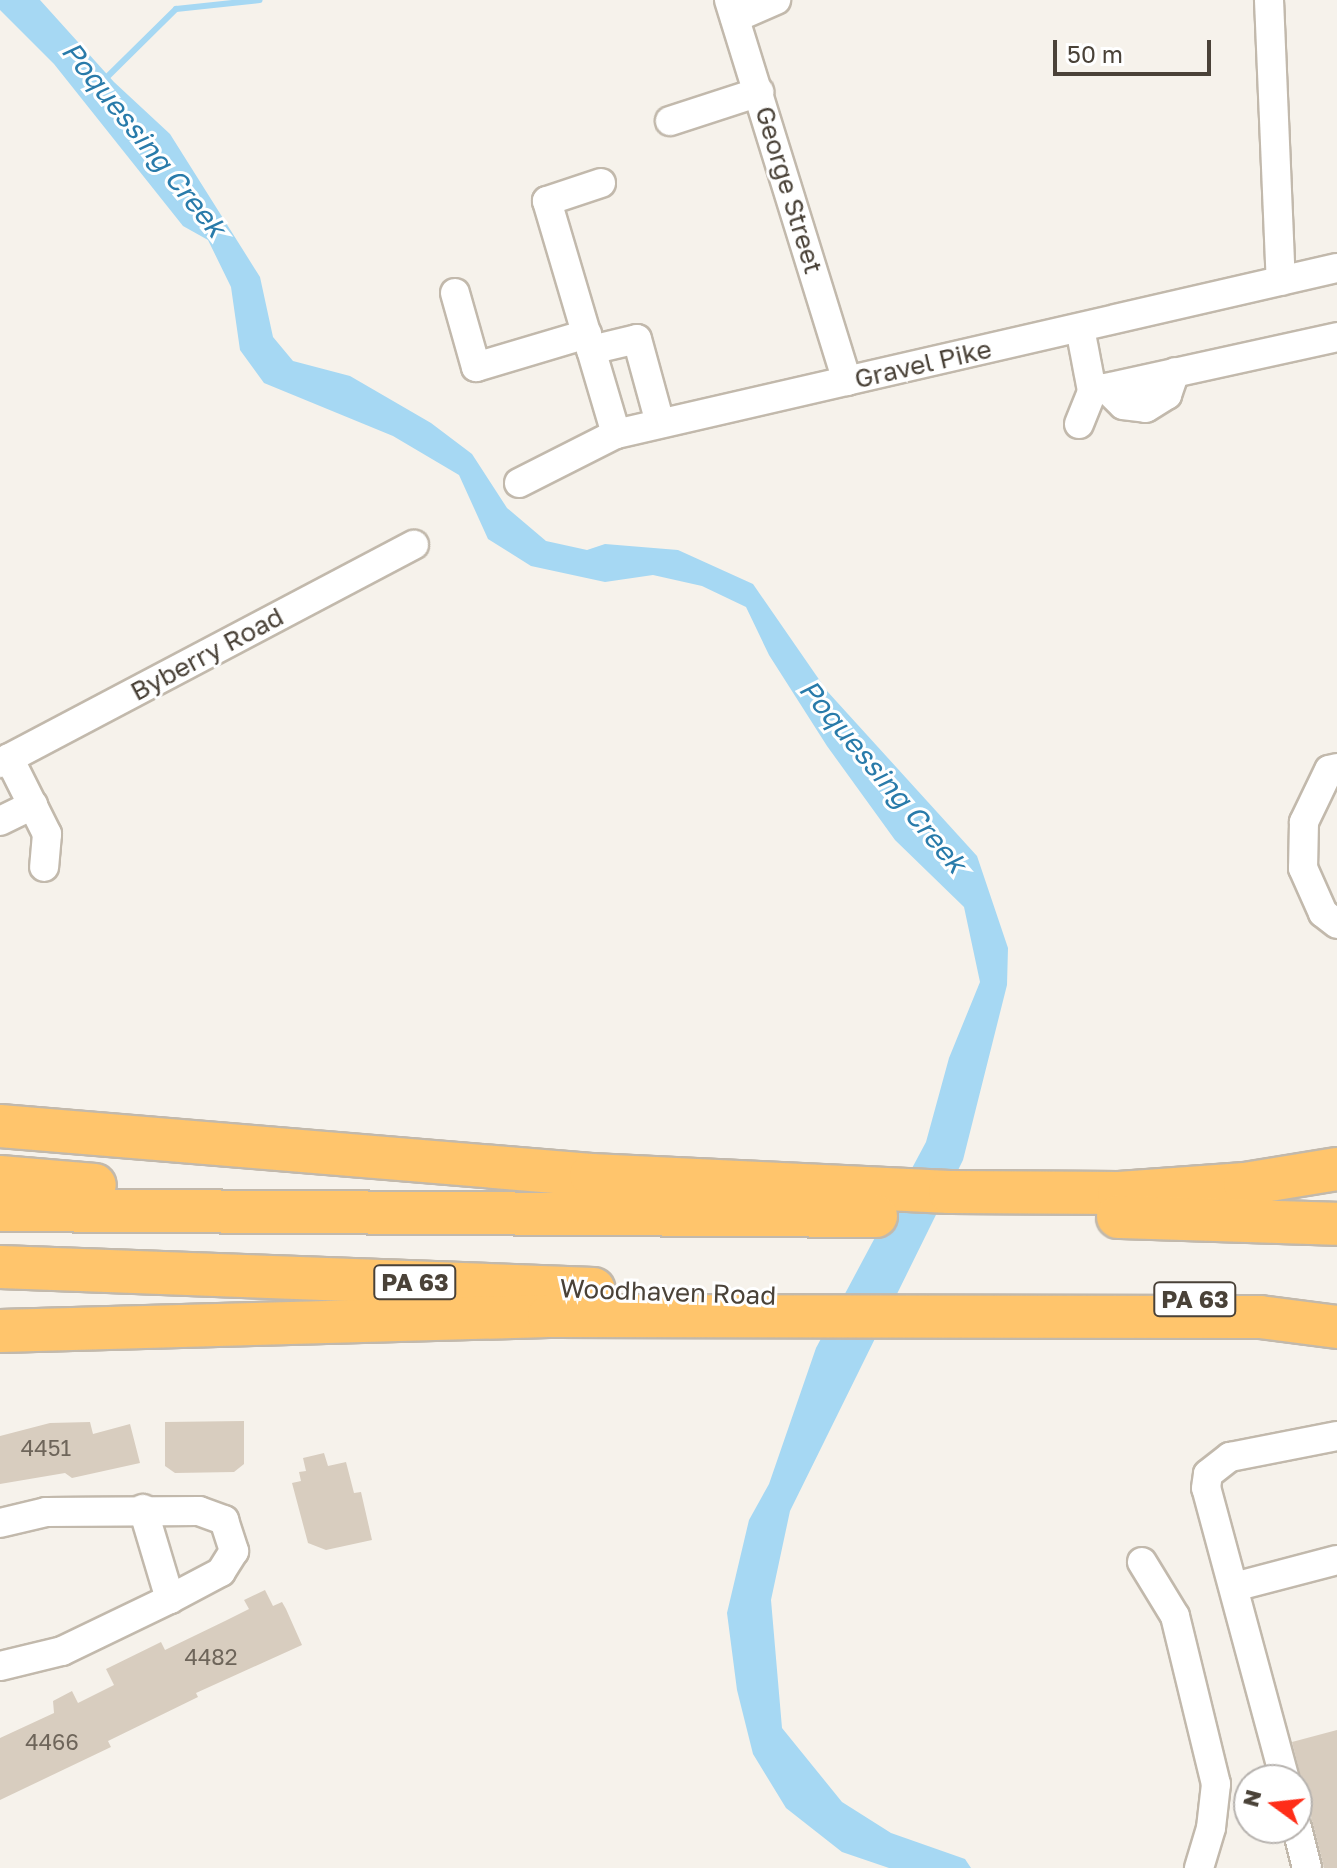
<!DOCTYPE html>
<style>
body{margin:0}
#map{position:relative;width:1337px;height:1868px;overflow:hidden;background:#f6f2eb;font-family:"Golos Text",sans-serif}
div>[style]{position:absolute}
.water>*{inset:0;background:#a6d8f3}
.stream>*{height:6px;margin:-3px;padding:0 3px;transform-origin:3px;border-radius:3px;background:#a6d8f3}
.building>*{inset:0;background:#d8cdbf}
.roads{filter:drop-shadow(2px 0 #c2b9ac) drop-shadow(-2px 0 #c2b9ac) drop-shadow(0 2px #c2b9ac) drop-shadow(0 -2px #c2b9ac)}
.minor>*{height:28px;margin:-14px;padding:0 14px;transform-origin:14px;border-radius:14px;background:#fff}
.highway>*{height:42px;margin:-21px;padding:0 21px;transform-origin:21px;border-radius:21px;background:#ffc56c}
span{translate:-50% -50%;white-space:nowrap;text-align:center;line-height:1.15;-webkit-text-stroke:6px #fff;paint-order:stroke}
.number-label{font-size:22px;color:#6e655a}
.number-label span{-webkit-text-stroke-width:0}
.shield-label span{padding:2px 6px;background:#fff;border:2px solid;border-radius:6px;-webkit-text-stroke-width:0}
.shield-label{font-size:24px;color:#4a4238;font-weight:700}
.street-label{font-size:26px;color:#4a4238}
.water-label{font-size:28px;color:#297baa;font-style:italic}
.north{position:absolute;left:1233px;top:1764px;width:80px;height:80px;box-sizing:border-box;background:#fff;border:2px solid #b7b3af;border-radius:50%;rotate:285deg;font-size:22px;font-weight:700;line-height:32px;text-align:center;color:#4a4238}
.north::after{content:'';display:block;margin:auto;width:28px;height:36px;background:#ff2d18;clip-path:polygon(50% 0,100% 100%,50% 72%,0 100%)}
.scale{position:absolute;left:1053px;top:40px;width:158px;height:36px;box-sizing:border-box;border:4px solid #4a4238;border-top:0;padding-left:10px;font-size:24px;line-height:28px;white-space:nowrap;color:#4a4238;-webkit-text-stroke:6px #fff;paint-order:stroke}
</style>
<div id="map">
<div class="water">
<div style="clip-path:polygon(0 0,40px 0,114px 82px,170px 134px,260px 277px,273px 337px,293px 361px,350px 376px,431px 423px,472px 454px,507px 508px,546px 541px,587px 550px,605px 544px,678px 550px,753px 584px,827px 691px,977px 856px,1008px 948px,1007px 985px,963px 1160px,790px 1511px,771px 1600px,782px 1728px,842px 1802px,891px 1833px,965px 1859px,971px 1868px,889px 1868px,842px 1852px,786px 1808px,753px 1754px,737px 1690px,727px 1613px,749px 1520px,769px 1484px,816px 1348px,926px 1142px,949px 1058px,980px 982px,964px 907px,895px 840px,827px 746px,769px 655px,746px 607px,702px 586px,653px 575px,605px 582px,531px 566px,488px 539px,459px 475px,393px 436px,264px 383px,240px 350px,231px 287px,208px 240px,183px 226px,54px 64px,0 10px)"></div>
</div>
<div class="stream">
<div style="left:102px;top:82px;width:104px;rotate:-44.6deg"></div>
<div style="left:176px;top:9px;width:84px;rotate:-6.1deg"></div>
</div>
<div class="building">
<div style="clip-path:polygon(244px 1421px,244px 1464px,234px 1472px,175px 1473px,165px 1466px,165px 1422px)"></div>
<div style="clip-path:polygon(90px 1422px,93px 1434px,130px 1424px,140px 1463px,72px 1478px,65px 1473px,0 1484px,0 1436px,50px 1423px)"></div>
<div style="clip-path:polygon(324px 1453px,328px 1466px,346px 1462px,354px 1493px,361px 1492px,372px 1540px,326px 1550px,308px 1543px,292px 1483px,301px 1481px,299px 1472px,306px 1471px,303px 1458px)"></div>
<div style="clip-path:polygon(265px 1590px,273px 1606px,282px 1602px,286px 1609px,302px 1645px,196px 1693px,198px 1697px,108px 1741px,111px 1747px,0 1800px,0 1738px,54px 1713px,53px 1701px,72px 1691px,78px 1703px,114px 1685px,106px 1669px,161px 1642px,165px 1650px,225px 1621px,249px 1609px,244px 1600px)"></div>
<div style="clip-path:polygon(1337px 1730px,1337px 1868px,1324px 1868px,1292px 1742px)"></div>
</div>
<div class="roads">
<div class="minor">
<div style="left:729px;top:0;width:399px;rotate:72.8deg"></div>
<div style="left:1269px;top:0;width:281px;rotate:87.6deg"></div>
<div style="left:735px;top:18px;width:45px;rotate:-23.7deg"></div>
<div style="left:670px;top:121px;width:94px;rotate:-18deg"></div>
<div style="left:601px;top:183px;width:57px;rotate:161.6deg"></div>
<div style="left:547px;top:201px;width:243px;rotate:73.5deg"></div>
<div style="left:455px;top:293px;width:77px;rotate:74.2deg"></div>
<div style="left:476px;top:367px;width:116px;rotate:-16.6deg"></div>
<div style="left:1080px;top:328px;width:64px;rotate:79.2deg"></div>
<div style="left:1092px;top:391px;width:251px;rotate:-12.4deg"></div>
<div style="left:591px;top:350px;width:47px;rotate:-13.4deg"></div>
<div style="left:637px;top:339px;width:87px;rotate:74.7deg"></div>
<div style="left:1106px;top:388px;width:24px;rotate:45deg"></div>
<div style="left:1123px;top:405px;width:23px;rotate:7deg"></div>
<div style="left:1146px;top:408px;width:25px;rotate:-32deg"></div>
<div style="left:1167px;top:395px;width:24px;rotate:-71deg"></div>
<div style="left:1079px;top:424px;width:35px;rotate:-68deg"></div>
<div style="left:519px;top:483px;width:109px;rotate:-26.8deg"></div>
<div style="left:616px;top:434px;width:740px;rotate:-12.97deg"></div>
<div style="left:9px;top:758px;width:85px;rotate:63.4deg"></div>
<div style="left:47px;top:834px;width:33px;rotate:95deg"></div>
<div style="left:0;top:763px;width:468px;rotate:-27.8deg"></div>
<div style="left:1337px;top:768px;width:8px;rotate:166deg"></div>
<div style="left:1329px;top:770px;width:58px;rotate:115.7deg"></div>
<div style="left:1304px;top:822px;width:46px;rotate:91.2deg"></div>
<div style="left:1303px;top:868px;width:49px;rotate:66deg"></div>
<div style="left:1323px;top:913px;width:18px;rotate:38deg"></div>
<div style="left:0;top:821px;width:37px;rotate:-26deg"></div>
<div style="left:143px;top:1509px;width:94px;rotate:73.3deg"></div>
<div style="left:0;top:1523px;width:47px;rotate:-13.4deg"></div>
<div style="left:46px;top:1512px;width:153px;rotate:-0.4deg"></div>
<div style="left:199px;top:1511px;width:27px;rotate:20deg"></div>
<div style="left:224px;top:1520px;width:33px;rotate:72deg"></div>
<div style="left:234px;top:1551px;width:25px;rotate:122deg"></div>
<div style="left:221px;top:1572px;width:58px;rotate:152.1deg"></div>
<div style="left:170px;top:1599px;width:120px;rotate:154.3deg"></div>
<div style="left:62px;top:1651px;width:64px;rotate:166.4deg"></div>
<div style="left:1142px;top:1562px;width:63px;rotate:58.6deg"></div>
<div style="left:1175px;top:1616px;width:173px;rotate:76.3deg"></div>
<div style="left:1216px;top:1784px;width:44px;rotate:96.5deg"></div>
<div style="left:1211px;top:1828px;width:42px;rotate:106.7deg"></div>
<div style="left:1234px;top:1587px;width:106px;rotate:-14.7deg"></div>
<div style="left:1285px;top:1780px;width:302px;rotate:-105.1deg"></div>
<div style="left:1206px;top:1488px;width:14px;rotate:-82deg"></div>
<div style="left:1208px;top:1474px;width:28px;rotate:-38deg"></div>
<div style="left:1230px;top:1457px;width:109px;rotate:-11.1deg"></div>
<div style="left:1297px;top:1828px;width:41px;rotate:76deg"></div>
</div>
<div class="highway">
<div style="left:0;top:1126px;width:593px;rotate:4.74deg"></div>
<div style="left:591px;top:1175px;width:359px;rotate:2.7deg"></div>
<div style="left:950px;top:1192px;width:169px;rotate:0.3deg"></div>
<div style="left:1119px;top:1193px;width:126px;rotate:-4.1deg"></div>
<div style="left:1245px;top:1184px;width:93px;rotate:-9.3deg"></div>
<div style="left:0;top:1177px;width:95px;rotate:4.8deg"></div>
<div style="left:0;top:1210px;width:876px;rotate:0.39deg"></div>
<div style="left:1118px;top:1217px;width:219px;rotate:1.8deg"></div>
<div style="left:0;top:1267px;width:594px;rotate:2.12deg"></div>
<div style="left:0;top:1331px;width:549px;rotate:-1.57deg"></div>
<div style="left:549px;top:1316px;width:711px;rotate:0.08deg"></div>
<div style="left:1260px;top:1317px;width:78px;rotate:7.4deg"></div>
</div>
</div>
<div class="number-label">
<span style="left:46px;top:1448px">4451</span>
<span style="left:211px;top:1657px">4482</span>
<span style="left:52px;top:1742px">4466</span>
</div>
<div class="shield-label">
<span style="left:415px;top:1282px">PA 63</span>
<span style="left:1195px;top:1299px">PA 63</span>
</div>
<div class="street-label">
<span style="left:789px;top:190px;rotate:73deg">George Street</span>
<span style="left:923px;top:364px;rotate:-13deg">Gravel Pike</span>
<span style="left:207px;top:654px;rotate:-28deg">Byberry Road</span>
<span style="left:668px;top:1292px;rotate:2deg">Woodhaven Road</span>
</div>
<div class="water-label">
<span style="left:144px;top:139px;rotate:51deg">Poquessing Creek</span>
<span style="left:883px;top:776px;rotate:50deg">Poquessing Creek</span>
</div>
<div class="north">N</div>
<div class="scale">50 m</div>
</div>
